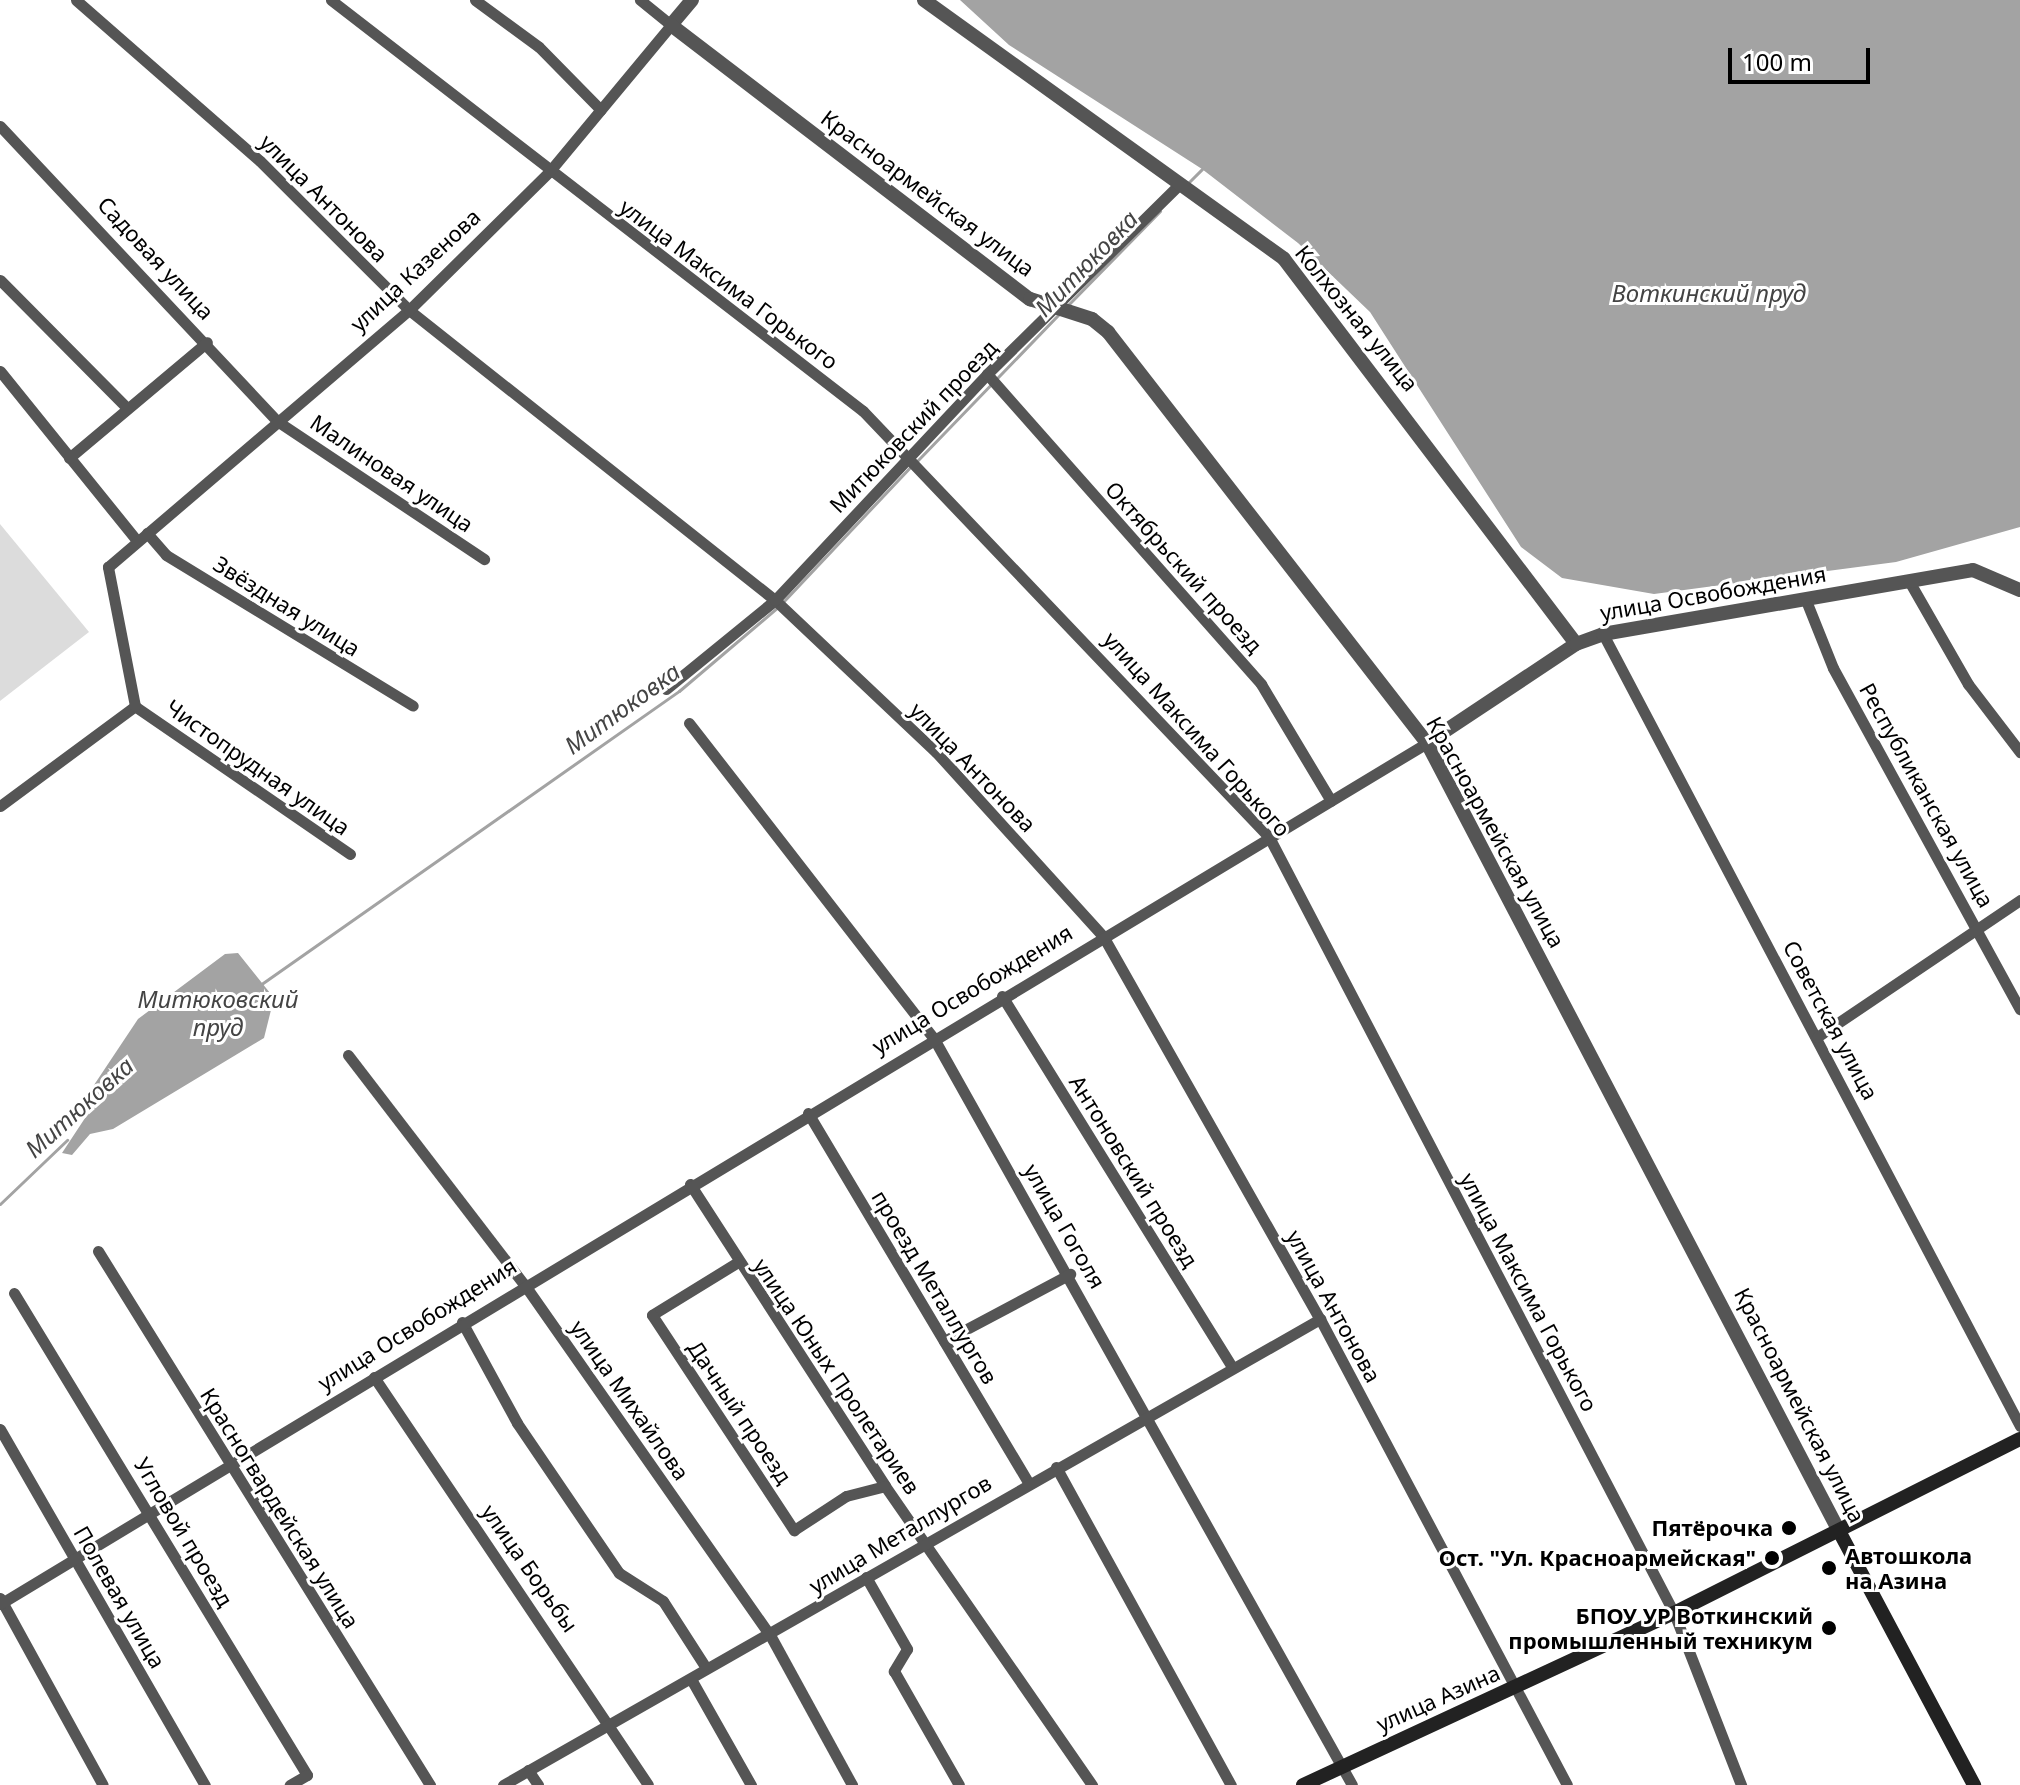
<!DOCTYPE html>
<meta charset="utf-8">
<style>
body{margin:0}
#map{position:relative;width:2020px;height:1785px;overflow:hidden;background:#fff;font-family:"Noto Sans",sans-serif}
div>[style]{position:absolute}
.green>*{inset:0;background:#dcdcdc}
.water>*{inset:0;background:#a3a3a3}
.stream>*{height:3px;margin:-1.5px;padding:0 1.5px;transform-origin:1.5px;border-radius:1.5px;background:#a3a3a3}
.minor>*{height:11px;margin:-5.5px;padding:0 5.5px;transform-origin:5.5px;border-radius:5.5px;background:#555}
.tertiary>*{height:14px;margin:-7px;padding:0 7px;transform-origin:7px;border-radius:7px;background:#555}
.secondary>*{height:14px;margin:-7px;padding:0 7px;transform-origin:7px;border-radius:7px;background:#222}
.dots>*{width:22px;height:22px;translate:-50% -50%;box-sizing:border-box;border:4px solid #fff;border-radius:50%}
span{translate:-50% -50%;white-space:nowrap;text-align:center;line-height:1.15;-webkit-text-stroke:6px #fff;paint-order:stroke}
.street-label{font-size:22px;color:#000}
.poi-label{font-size:22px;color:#000;font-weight:700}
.right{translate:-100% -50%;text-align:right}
.left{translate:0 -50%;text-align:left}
.water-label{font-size:24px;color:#444;font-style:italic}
.scale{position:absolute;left:1728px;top:48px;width:142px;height:36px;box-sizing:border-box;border:4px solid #000;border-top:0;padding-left:10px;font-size:24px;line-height:28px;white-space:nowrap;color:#000;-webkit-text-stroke:6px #fff;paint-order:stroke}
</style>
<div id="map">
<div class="green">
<div style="clip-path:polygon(0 524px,89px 632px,0 701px)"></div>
</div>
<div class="water">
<div style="clip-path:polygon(960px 0,2020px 0,2020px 527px,1896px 562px,1654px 594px,1562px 578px,1521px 547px,1370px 312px,1298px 243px,1202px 169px,1009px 45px)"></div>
<div style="clip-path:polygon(238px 953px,274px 998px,264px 1038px,113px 1129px,90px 1134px,72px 1155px,62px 1153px,89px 1112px,86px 1097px,138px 1019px,225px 954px)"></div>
</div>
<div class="stream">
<div style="left:1188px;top:183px;width:20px;rotate:-45deg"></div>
<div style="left:1067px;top:306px;width:133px;rotate:-45.6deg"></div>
<div style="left:917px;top:461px;width:204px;rotate:-46deg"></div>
<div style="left:782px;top:603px;width:188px;rotate:-46.7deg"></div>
<div style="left:260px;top:985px;width:512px;rotate:-35.06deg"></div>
<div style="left:679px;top:691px;width:128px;rotate:-40.3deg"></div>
<div style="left:0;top:1204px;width:93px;rotate:-43.7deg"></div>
</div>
<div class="minor">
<div style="left:76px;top:0;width:244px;rotate:41.2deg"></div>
<div style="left:260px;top:161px;width:211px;rotate:45deg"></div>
<div style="left:409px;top:310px;width:467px;rotate:38.4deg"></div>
<div style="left:775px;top:600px;width:221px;rotate:43.4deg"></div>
<div style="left:936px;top:752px;width:248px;rotate:47.8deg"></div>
<div style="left:1103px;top:936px;width:440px;rotate:60.5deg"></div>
<div style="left:1320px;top:1319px;width:527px;rotate:62.07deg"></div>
<div style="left:331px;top:0;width:672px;rotate:37.69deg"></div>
<div style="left:863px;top:411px;width:588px;rotate:46.38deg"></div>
<div style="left:1269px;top:837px;width:875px;rotate:62.44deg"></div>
<div style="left:1674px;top:1613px;width:185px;rotate:68.7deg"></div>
<div style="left:475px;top:0;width:79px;rotate:36.3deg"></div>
<div style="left:539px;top:47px;width:88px;rotate:45.5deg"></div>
<div style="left:0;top:126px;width:405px;rotate:46.8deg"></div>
<div style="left:277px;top:421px;width:249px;rotate:33.7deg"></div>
<div style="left:0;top:280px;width:177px;rotate:45.2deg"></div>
<div style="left:0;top:371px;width:218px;rotate:51.1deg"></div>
<div style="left:987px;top:374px;width:414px;rotate:48.5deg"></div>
<div style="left:1261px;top:684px;width:136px;rotate:59.1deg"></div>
<div style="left:69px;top:458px;width:180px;rotate:-40deg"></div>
<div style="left:147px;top:533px;width:29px;rotate:49deg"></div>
<div style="left:166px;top:555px;width:289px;rotate:31.4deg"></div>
<div style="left:1909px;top:581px;width:119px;rotate:60.2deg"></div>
<div style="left:1968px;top:684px;width:86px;rotate:52.6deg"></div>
<div style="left:1805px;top:598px;width:75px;rotate:68.2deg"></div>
<div style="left:1833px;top:668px;width:389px;rotate:61.3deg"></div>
<div style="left:1603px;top:634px;width:895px;rotate:62.23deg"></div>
<div style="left:666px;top:689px;width:141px;rotate:-39.2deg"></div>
<div style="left:775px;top:600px;width:310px;rotate:-46.8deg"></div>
<div style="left:987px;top:374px;width:272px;rotate:-44.6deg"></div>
<div style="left:689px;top:723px;width:398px;rotate:52.2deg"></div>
<div style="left:933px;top:1037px;width:857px;rotate:60.74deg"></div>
<div style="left:0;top:806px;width:168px;rotate:-36.5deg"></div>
<div style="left:350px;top:854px;width:261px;rotate:-145.5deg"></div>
<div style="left:135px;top:706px;width:142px;rotate:-101deg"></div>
<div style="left:108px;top:567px;width:396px;rotate:-40.5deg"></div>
<div style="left:409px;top:310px;width:197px;rotate:-44.6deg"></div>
<div style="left:549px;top:172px;width:191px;rotate:-50.3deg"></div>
<div style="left:671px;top:25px;width:40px;rotate:-141deg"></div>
<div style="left:1002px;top:996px;width:435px;rotate:58.2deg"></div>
<div style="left:1817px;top:1037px;width:245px;rotate:-34deg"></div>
<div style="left:348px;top:1055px;width:289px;rotate:52.5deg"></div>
<div style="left:524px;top:1284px;width:429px;rotate:55deg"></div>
<div style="left:770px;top:1635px;width:171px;rotate:61.3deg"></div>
<div style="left:808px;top:1113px;width:430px;rotate:59.2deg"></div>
<div style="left:690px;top:1184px;width:359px;rotate:57.1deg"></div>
<div style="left:885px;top:1486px;width:364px;rotate:55.3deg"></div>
<div style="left:98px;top:1251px;width:629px;rotate:58.13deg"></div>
<div style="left:738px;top:1262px;width:101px;rotate:148.4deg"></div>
<div style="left:652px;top:1315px;width:258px;rotate:56.6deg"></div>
<div style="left:794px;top:1530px;width:62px;rotate:-33.2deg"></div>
<div style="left:846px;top:1496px;width:40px;rotate:-14.4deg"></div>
<div style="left:14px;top:1293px;width:564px;rotate:58.71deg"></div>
<div style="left:307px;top:1775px;width:20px;rotate:150deg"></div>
<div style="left:462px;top:1322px;width:115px;rotate:61.4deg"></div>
<div style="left:517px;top:1423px;width:181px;rotate:55.8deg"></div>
<div style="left:619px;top:1573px;width:52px;rotate:32.5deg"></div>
<div style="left:663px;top:1601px;width:80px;rotate:57.3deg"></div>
<div style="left:944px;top:1341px;width:143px;rotate:-28deg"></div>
<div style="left:374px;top:1377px;width:491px;rotate:56.1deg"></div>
<div style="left:0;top:1429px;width:411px;rotate:60.1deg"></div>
<div style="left:1056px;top:1467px;width:363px;rotate:61.2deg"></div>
<div style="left:866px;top:1577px;width:83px;rotate:60.3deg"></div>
<div style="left:907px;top:1649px;width:26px;rotate:121deg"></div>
<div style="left:894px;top:1671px;width:131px;rotate:60.3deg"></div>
<div style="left:0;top:1598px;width:213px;rotate:61.2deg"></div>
<div style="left:0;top:1604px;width:1667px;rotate:-31.11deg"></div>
<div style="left:691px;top:1679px;width:122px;rotate:60.5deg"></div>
<div style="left:528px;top:1770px;width:18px;rotate:56deg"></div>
<div style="left:503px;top:1785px;width:941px;rotate:-29.7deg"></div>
</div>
<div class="tertiary">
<div style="left:692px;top:0;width:33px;rotate:130deg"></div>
<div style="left:671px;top:25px;width:452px;rotate:37.4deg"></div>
<div style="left:1030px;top:299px;width:65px;rotate:17.9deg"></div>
<div style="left:1092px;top:319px;width:21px;rotate:39deg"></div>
<div style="left:1108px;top:332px;width:520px;rotate:52.18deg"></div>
<div style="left:1427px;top:743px;width:889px;rotate:62.4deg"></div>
<div style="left:924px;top:0;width:443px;rotate:35.7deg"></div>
<div style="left:1284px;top:259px;width:483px;rotate:52.8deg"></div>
<div style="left:1427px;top:743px;width:179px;rotate:-33.6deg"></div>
<div style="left:1576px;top:644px;width:29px;rotate:-20deg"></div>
<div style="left:1603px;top:634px;width:375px;rotate:-9.8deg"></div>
<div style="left:1973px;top:570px;width:51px;rotate:23.1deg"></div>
</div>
<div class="secondary">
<div style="left:1839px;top:1531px;width:288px;rotate:62deg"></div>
<div style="left:1303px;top:1785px;width:409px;rotate:-24.9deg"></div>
<div style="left:1674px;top:1613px;width:387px;rotate:-26.7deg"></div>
</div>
<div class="dots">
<div style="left:1789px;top:1528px;background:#000"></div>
<div style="left:1772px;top:1558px;background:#000"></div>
<div style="left:1829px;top:1568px;background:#000"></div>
<div style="left:1829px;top:1628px;background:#000"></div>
</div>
<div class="street-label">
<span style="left:928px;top:193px;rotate:37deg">Красноармейская улица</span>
<span style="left:324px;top:198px;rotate:45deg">улица Антонова</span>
<span style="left:156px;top:258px;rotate:47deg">Садовая улица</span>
<span style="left:415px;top:270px;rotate:-43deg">улица Казенова</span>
<span style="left:729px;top:284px;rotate:37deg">улица Максима Горького</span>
<span style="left:1357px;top:318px;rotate:51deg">Колхозная улица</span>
<span style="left:913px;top:426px;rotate:-46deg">Митюковский проезд</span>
<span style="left:392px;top:473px;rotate:34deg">Малиновая улица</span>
<span style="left:1184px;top:567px;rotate:48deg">Октябрьский проезд</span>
<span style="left:1713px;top:593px;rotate:-10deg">улица Освобождения</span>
<span style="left:287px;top:606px;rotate:32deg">Звёздная улица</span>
<span style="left:1197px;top:734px;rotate:48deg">улица Максима Горького</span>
<span style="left:258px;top:767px;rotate:35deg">Чистопрудная улица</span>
<span style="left:973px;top:767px;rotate:46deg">улица Антонова</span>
<span style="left:1927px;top:795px;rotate:61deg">Республиканская улица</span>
<span style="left:1496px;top:832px;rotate:61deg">Красноармейская улица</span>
<span style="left:972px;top:989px;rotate:-31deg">улица Освобождения</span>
<span style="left:1831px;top:1020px;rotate:62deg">Советская улица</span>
<span style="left:1134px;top:1171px;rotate:58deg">Антоновский проезд</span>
<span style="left:1065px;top:1226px;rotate:60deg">улица Гоголя</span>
<span style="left:935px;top:1287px;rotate:59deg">проезд Металлургов</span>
<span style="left:1529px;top:1292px;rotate:62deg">улица Максима Горького</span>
<span style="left:1334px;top:1306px;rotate:61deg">улица Антонова</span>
<span style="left:417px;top:1324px;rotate:-32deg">улица Освобождения</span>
<span style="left:837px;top:1376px;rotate:56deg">улица Юных Пролетариев</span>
<span style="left:630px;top:1400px;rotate:55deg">улица Михайлова</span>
<span style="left:1800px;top:1405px;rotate:63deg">Красноармейская улица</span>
<span style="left:740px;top:1412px;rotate:56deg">Дачный проезд</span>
<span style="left:280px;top:1508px;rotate:58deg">Красногвардейская улица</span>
<span style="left:184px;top:1532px;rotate:59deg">Угловой проезд</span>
<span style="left:900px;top:1534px;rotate:-31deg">улица Металлургов</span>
<span style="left:530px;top:1568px;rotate:55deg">улица Борьбы</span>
<span style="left:120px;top:1597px;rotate:60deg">Полевая улица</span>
<span style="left:1438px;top:1698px;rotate:-24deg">улица Азина</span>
</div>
<div class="poi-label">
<span class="right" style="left:1773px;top:1528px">Пятёрочка</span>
<span class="left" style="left:1845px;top:1568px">Автошкола<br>на Азина</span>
<span class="right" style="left:1756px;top:1558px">Ост. "Ул. Красноармейская"</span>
<span class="right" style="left:1813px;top:1628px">БПОУ УР Воткинский<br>промышленный техникум</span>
</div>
<div class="water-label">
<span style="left:1086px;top:263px;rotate:-46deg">Митюковка</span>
<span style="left:1709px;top:293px">Воткинский пруд</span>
<span style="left:622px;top:708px;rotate:-36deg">Митюковка</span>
<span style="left:218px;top:1013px">Митюковский<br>пруд</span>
<span style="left:79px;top:1107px;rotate:-42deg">Митюковка</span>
</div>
<div class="scale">100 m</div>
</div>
